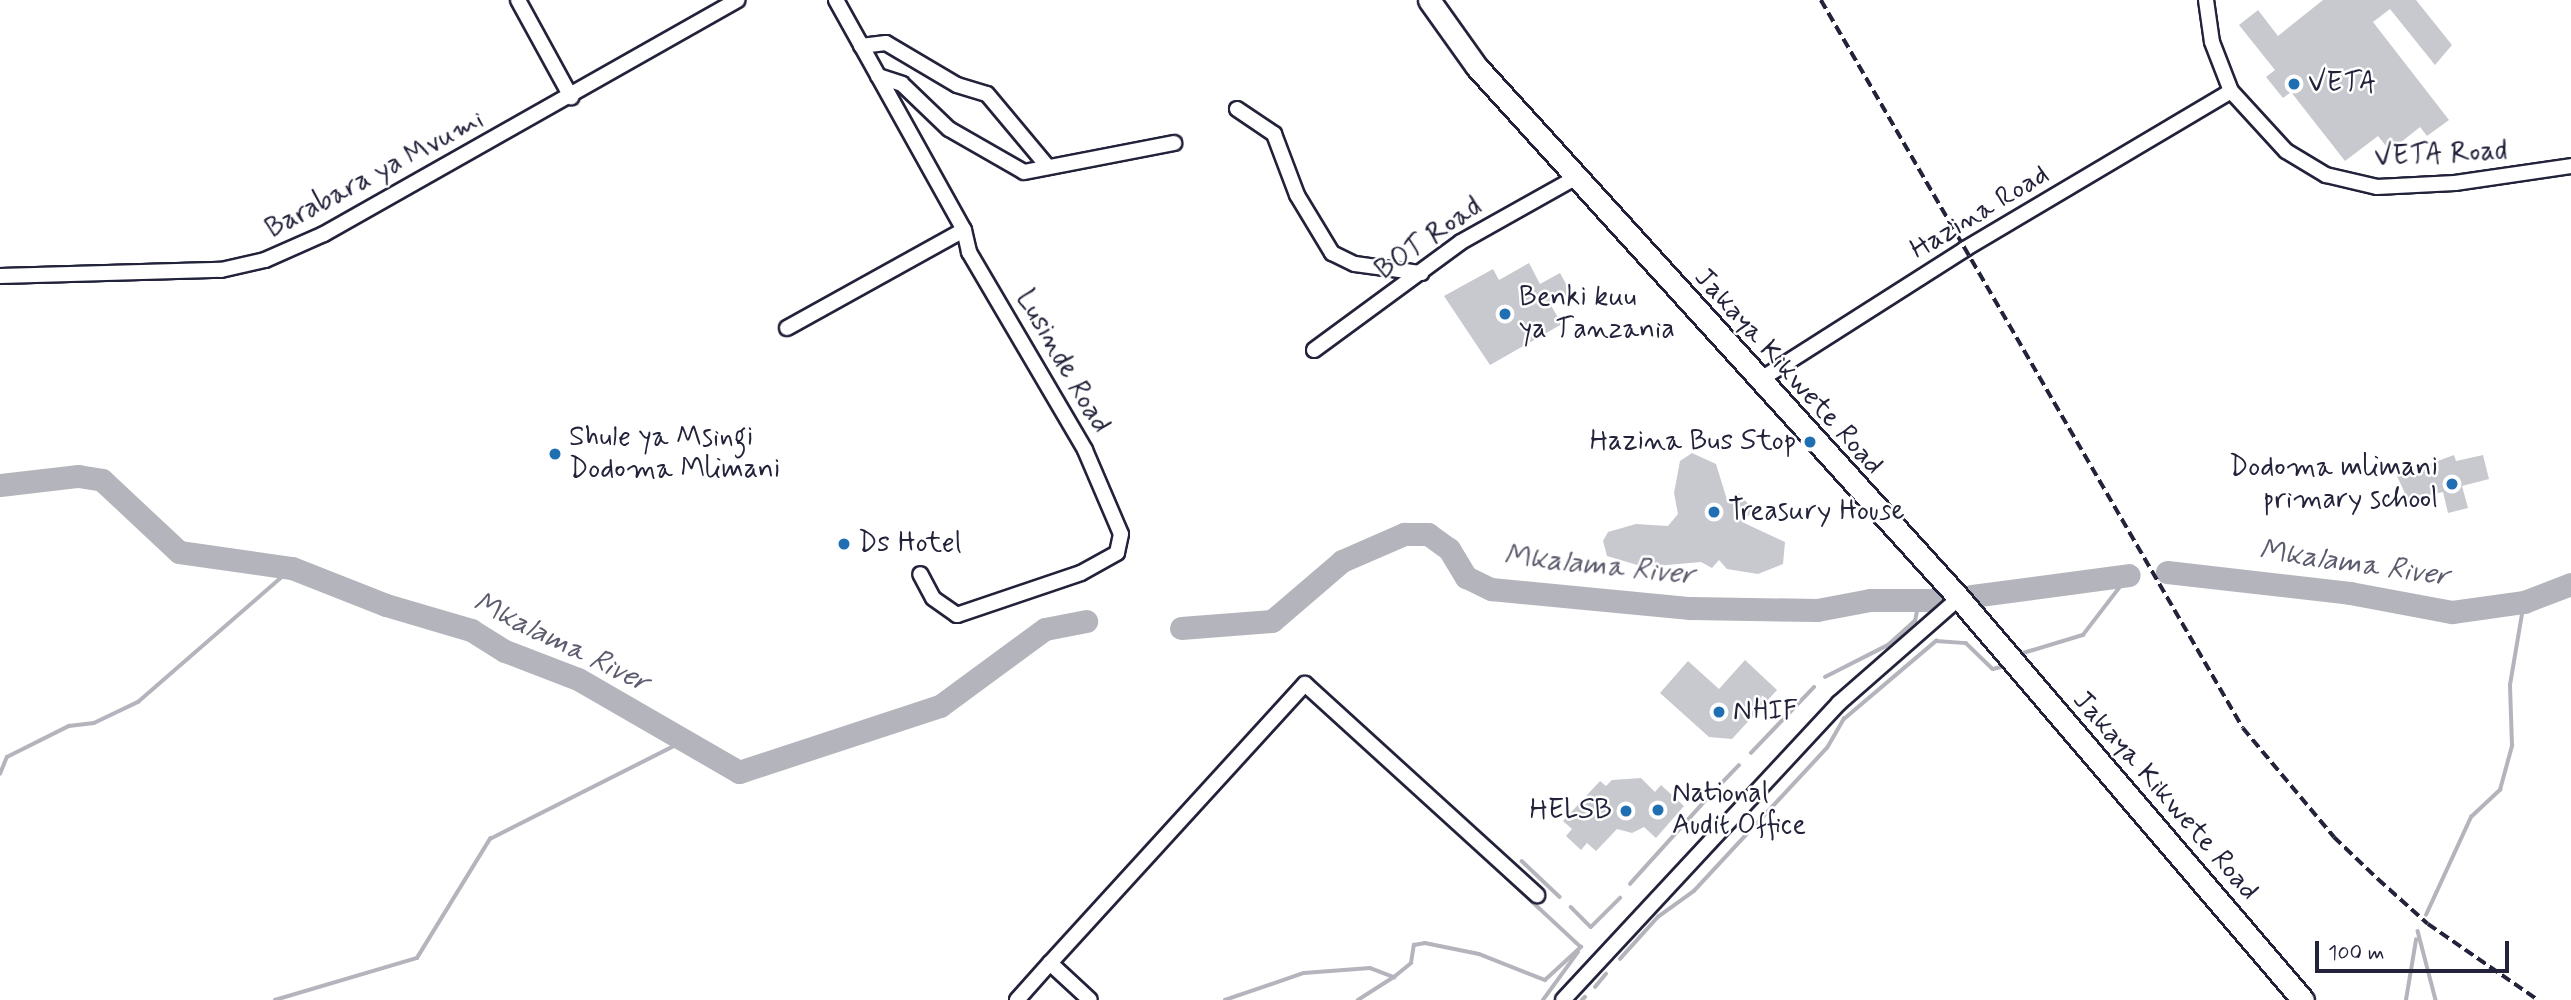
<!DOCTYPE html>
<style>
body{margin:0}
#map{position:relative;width:2571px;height:1000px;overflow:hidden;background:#fff;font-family:Mynerve,sans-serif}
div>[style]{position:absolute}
.stream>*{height:3.5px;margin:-1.75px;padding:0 1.75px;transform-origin:1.75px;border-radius:1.75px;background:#b4b4bc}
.river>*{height:23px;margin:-11.5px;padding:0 11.5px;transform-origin:11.5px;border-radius:11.5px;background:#b4b4bc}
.building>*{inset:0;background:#c8c8cf}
.roads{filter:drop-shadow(2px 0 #22223b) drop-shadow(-2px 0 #22223b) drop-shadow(0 2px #22223b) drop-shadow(0 -2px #22223b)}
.minor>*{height:14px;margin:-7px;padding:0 7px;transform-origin:7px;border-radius:7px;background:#fff}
.secondary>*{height:21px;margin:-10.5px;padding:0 10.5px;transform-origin:10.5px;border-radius:10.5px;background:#fff}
.rail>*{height:3.5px;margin-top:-1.75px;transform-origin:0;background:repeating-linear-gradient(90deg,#22223b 0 10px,transparent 0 15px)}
.dots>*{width:19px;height:19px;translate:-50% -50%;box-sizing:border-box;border:4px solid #fff;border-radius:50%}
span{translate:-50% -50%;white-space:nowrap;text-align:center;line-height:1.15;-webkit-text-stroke:5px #fff;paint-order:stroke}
.poi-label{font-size:28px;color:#22223b}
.left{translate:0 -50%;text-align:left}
.right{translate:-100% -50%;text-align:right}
.street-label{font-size:28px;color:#22223b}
.water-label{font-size:30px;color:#5c5c6f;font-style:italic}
.scale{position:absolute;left:2315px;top:941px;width:194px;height:32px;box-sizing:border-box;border:4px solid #22223b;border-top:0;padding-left:9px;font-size:21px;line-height:24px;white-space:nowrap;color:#22223b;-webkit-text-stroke:5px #fff;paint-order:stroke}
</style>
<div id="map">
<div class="stream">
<div style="left:2020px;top:654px;width:66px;rotate:-16.8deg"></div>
<div style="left:2083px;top:635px;width:76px;rotate:-52.5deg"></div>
<div style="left:1825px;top:677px;width:71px;rotate:-26.9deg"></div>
<div style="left:1888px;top:645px;width:36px;rotate:-42deg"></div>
<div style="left:1915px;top:621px;width:24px;rotate:-78deg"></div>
<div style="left:1751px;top:753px;width:91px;rotate:-46.3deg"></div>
<div style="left:0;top:774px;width:18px;rotate:-68deg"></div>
<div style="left:7px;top:757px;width:69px;rotate:-26.6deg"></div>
<div style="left:69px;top:726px;width:25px;rotate:-7deg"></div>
<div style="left:94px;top:723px;width:49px;rotate:-25.5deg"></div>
<div style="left:138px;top:702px;width:204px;rotate:-41deg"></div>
<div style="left:1718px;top:787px;width:30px;rotate:-46deg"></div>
<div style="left:1522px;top:861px;width:52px;rotate:43.5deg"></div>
<div style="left:1507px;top:878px;width:101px;rotate:43deg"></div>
<div style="left:1630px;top:884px;width:112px;rotate:-47.9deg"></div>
<div style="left:1571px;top:907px;width:28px;rotate:45deg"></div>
<div style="left:1591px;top:927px;width:41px;rotate:-45deg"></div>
<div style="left:2426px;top:915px;width:108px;rotate:-65.3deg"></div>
<div style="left:2471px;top:817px;width:40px;rotate:-43deg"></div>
<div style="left:2500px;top:790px;width:46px;rotate:-74.7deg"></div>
<div style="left:2512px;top:746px;width:61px;rotate:-91.9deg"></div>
<div style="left:2510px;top:685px;width:84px;rotate:-80.4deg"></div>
<div style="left:2418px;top:931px;width:71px;rotate:75.4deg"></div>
<div style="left:1620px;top:959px;width:57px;rotate:-47.9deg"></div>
<div style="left:1658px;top:917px;width:44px;rotate:-35.8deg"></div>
<div style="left:1694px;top:891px;width:195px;rotate:-47.1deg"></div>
<div style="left:1827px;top:748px;width:34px;rotate:-60deg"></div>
<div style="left:1844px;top:719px;width:121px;rotate:-40.3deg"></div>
<div style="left:1936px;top:641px;width:30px;rotate:4deg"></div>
<div style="left:1966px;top:643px;width:37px;rotate:44deg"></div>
<div style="left:1993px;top:669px;width:8px;rotate:-14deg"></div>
<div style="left:1595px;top:987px;width:17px;rotate:-50deg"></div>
<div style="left:275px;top:1000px;width:148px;rotate:-16.5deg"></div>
<div style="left:417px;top:958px;width:140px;rotate:-58.5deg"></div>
<div style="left:490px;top:839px;width:222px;rotate:-26.8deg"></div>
<div style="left:1225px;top:1000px;width:83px;rotate:-18.9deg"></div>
<div style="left:1304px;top:973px;width:66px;rotate:-4.3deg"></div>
<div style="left:1370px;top:968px;width:26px;rotate:21deg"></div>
<div style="left:1394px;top:977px;width:22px;rotate:-39deg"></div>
<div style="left:1411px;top:963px;width:18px;rotate:-81deg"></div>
<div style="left:1414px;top:945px;width:11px;rotate:-10deg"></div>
<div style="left:1425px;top:943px;width:55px;rotate:11.5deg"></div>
<div style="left:1479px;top:954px;width:71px;rotate:21.5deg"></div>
<div style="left:1545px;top:980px;width:49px;rotate:-42.5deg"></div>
<div style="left:1358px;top:1000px;width:43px;rotate:-32.6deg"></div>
<div style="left:1543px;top:1000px;width:59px;rotate:-53.9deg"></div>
<div style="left:1582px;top:1000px;width:4px;rotate:-45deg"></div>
<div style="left:2406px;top:1000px;width:61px;rotate:-80.5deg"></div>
</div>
<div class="river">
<div style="left:0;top:485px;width:79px;rotate:-6.6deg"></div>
<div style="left:78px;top:476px;width:24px;rotate:9deg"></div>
<div style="left:102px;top:480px;width:105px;rotate:43.1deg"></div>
<div style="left:179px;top:552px;width:114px;rotate:8.1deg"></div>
<div style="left:292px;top:568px;width:101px;rotate:21.5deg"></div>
<div style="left:386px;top:605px;width:89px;rotate:16.4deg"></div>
<div style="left:471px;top:630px;width:40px;rotate:32deg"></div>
<div style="left:505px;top:651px;width:78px;rotate:21deg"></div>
<div style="left:578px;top:679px;width:186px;rotate:30deg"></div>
<div style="left:739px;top:772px;width:212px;rotate:-18.2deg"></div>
<div style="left:940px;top:706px;width:130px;rotate:-36.3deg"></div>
<div style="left:1045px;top:629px;width:42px;rotate:-11deg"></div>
<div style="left:2167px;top:572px;width:184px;rotate:6.5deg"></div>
<div style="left:2350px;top:593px;width:104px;rotate:10.6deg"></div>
<div style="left:2452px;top:612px;width:73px;rotate:-7.9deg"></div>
<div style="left:2524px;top:602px;width:50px;rotate:-21deg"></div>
<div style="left:1972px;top:596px;width:158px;rotate:-7.6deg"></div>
<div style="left:1181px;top:628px;width:91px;rotate:-4.4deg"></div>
<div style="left:1272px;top:621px;width:92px;rotate:-40.6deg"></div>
<div style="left:1342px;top:561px;width:68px;rotate:-23.5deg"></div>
<div style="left:1404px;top:534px;width:24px"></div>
<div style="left:1428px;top:534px;width:26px;rotate:36deg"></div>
<div style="left:1449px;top:549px;width:33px;rotate:59deg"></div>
<div style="left:1466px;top:577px;width:28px;rotate:26deg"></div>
<div style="left:1491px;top:589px;width:200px;rotate:5.5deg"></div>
<div style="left:1690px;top:608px;width:127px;rotate:0.9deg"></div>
<div style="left:1817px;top:610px;width:54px;rotate:-10.7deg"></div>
<div style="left:1870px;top:600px;width:66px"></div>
</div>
<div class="building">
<div style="clip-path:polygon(2323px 0,2416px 0,2452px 45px,2435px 65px,2390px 9px,2373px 22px,2449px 120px,2427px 136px,2420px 127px,2390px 151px,2378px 136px,2345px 161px,2291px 92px,2283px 98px,2266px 77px,2275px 70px,2239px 25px,2258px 10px,2278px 36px)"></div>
<div style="clip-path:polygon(1529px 263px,1540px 284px,1560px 273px,1571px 293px,1550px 304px,1562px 324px,1490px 365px,1444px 296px,1493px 269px,1499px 280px)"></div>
<div style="clip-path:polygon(1692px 453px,1716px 464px,1728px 503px,1738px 493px,1754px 510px,1742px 522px,1785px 542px,1783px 564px,1758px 574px,1727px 569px,1719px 560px,1712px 568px,1701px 562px,1644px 567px,1607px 556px,1603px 541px,1608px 532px,1636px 524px,1668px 526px,1678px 514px,1674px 493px,1680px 461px)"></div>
<div style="clip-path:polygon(2454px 455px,2456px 461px,2483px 455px,2489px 479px,2462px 486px,2468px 508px,2448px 513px,2443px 492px,2408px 500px,2397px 476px)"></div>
<div style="clip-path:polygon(1745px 660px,1777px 690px,1732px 739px,1709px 737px,1660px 693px,1688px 661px,1719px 689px)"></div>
<div style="clip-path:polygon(1641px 778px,1655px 792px,1661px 785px,1684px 806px,1656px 838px,1644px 827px,1632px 833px,1617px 829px,1596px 851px,1587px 843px,1581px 850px,1566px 836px,1572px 829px,1563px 821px,1600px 781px,1606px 786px,1612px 780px)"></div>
</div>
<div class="roads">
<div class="minor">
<div style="left:518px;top:0;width:111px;rotate:61.3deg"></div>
<div style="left:836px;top:0;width:263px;rotate:60.9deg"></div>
<div style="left:964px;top:230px;width:23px;rotate:77deg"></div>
<div style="left:969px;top:252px;width:229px;rotate:59.6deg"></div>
<div style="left:1085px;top:450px;width:91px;rotate:66.8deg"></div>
<div style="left:1121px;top:534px;width:19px;rotate:102deg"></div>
<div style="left:1117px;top:553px;width:41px;rotate:150.9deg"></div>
<div style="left:1081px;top:573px;width:131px;rotate:161.3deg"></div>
<div style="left:957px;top:615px;width:29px;rotate:-145deg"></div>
<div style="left:933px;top:598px;width:27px;rotate:-118deg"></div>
<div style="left:2206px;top:0;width:42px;rotate:81.9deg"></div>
<div style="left:2212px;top:42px;width:53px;rotate:68.8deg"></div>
<div style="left:2231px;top:91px;width:81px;rotate:47.5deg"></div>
<div style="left:2286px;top:151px;width:47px;rotate:31deg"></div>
<div style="left:2326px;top:175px;width:52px;rotate:13.2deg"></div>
<div style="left:2377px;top:187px;width:78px;rotate:-2.9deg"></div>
<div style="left:2455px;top:183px;width:117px;rotate:-8.3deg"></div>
<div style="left:861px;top:46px;width:25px;rotate:-7deg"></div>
<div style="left:886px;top:43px;width:82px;rotate:30.6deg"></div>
<div style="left:957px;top:85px;width:31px;rotate:17deg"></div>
<div style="left:987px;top:94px;width:95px;rotate:50.1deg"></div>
<div style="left:878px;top:76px;width:25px;rotate:18deg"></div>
<div style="left:902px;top:84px;width:65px;rotate:43.8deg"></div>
<div style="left:949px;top:129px;width:86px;rotate:29.8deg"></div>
<div style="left:1024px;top:172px;width:153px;rotate:-10.9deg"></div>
<div style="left:1237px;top:109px;width:45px;rotate:34deg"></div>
<div style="left:1274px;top:134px;width:65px;rotate:69.3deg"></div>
<div style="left:1297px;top:195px;width:68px;rotate:58.9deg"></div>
<div style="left:1332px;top:253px;width:25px;rotate:26deg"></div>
<div style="left:1355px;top:264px;width:67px;rotate:7.8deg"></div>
<div style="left:0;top:276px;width:221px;rotate:-1.6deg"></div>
<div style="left:221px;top:270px;width:45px;rotate:-12.8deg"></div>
<div style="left:265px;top:260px;width:64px;rotate:-23.8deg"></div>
<div style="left:324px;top:234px;width:475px;rotate:-29.5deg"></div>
<div style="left:787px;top:328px;width:202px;rotate:-29deg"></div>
<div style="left:1314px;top:350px;width:182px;rotate:-36.3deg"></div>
<div style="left:1461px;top:242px;width:133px;rotate:-29.3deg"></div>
<div style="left:1758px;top:381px;width:246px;rotate:-32.5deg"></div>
<div style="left:1965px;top:249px;width:309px;rotate:-30.7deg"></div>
<div style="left:1050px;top:963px;width:378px;rotate:-47.6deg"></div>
<div style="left:1305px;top:684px;width:314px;rotate:42.3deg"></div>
<div style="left:1017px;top:1000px;width:50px;rotate:-48.3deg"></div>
<div style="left:1050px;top:963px;width:54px;rotate:42.8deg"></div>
<div style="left:1563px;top:1000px;width:405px;rotate:-47.1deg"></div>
<div style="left:1839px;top:703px;width:159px;rotate:-41.2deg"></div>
</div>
<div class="secondary">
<div style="left:1429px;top:0;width:81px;rotate:54.5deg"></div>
<div style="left:1476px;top:66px;width:719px;rotate:47.76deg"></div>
<div style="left:1959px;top:598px;width:529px;rotate:49.45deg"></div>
</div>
</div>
<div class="rail">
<div style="left:1821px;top:0;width:841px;rotate:59.9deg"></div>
<div style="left:2243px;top:728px;width:142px;rotate:50.1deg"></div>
<div style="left:2334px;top:837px;width:61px;rotate:43.7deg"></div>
<div style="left:2378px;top:879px;width:67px;rotate:42deg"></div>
<div style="left:2428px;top:924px;width:134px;rotate:34.6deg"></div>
</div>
<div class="dots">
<div style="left:2294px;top:84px;background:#1f6fb2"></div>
<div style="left:1505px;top:314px;background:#1f6fb2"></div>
<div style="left:1810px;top:442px;background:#1f6fb2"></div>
<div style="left:555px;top:454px;background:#1f6fb2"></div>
<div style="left:2452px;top:484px;background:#1f6fb2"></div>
<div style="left:1714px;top:512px;background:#1f6fb2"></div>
<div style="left:844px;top:544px;background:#1f6fb2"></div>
<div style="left:1719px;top:712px;background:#1f6fb2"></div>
<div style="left:1658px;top:810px;background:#1f6fb2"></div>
<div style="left:1626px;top:811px;background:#1f6fb2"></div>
</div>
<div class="poi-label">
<span class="left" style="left:2308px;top:84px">VETA</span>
<span class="left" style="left:1519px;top:314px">Benki kuu<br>ya Tanzania</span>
<span class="left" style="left:569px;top:454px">Shule ya Msingi<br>Dodoma Mlimani</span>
<span class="right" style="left:1796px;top:442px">Hazina Bus Stop</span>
<span class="right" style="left:2438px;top:484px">Dodoma mlimani<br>primary school</span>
<span class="left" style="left:1728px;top:512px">Treasury House</span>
<span class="left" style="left:858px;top:544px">Ds Hotel</span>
<span class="left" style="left:1733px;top:712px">NHIF</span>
<span class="left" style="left:1672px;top:810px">National<br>Audit Office</span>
<span class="right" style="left:1612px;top:811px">HELSB</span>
</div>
<div class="street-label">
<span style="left:2441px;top:155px;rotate:-3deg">VETA Road</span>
<span style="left:375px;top:175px;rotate:-28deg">Barabara ya Mvumi</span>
<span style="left:1980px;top:213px;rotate:-31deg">Hazina Road</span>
<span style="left:1429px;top:239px;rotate:-35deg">BOT Road</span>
<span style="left:1062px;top:362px;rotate:60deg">Lusinde Road</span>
<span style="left:1788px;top:372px;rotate:48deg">Jakaya Kikwete Road</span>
<span style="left:2165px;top:796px;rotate:49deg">Jakaya Kikwete Road</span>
</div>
<div class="water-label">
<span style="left:2354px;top:564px;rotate:8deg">Mkalama River</span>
<span style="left:1599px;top:566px;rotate:6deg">Mkalama River</span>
<span style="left:561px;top:643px;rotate:26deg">Mkalama River</span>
</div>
<div class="scale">100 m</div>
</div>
